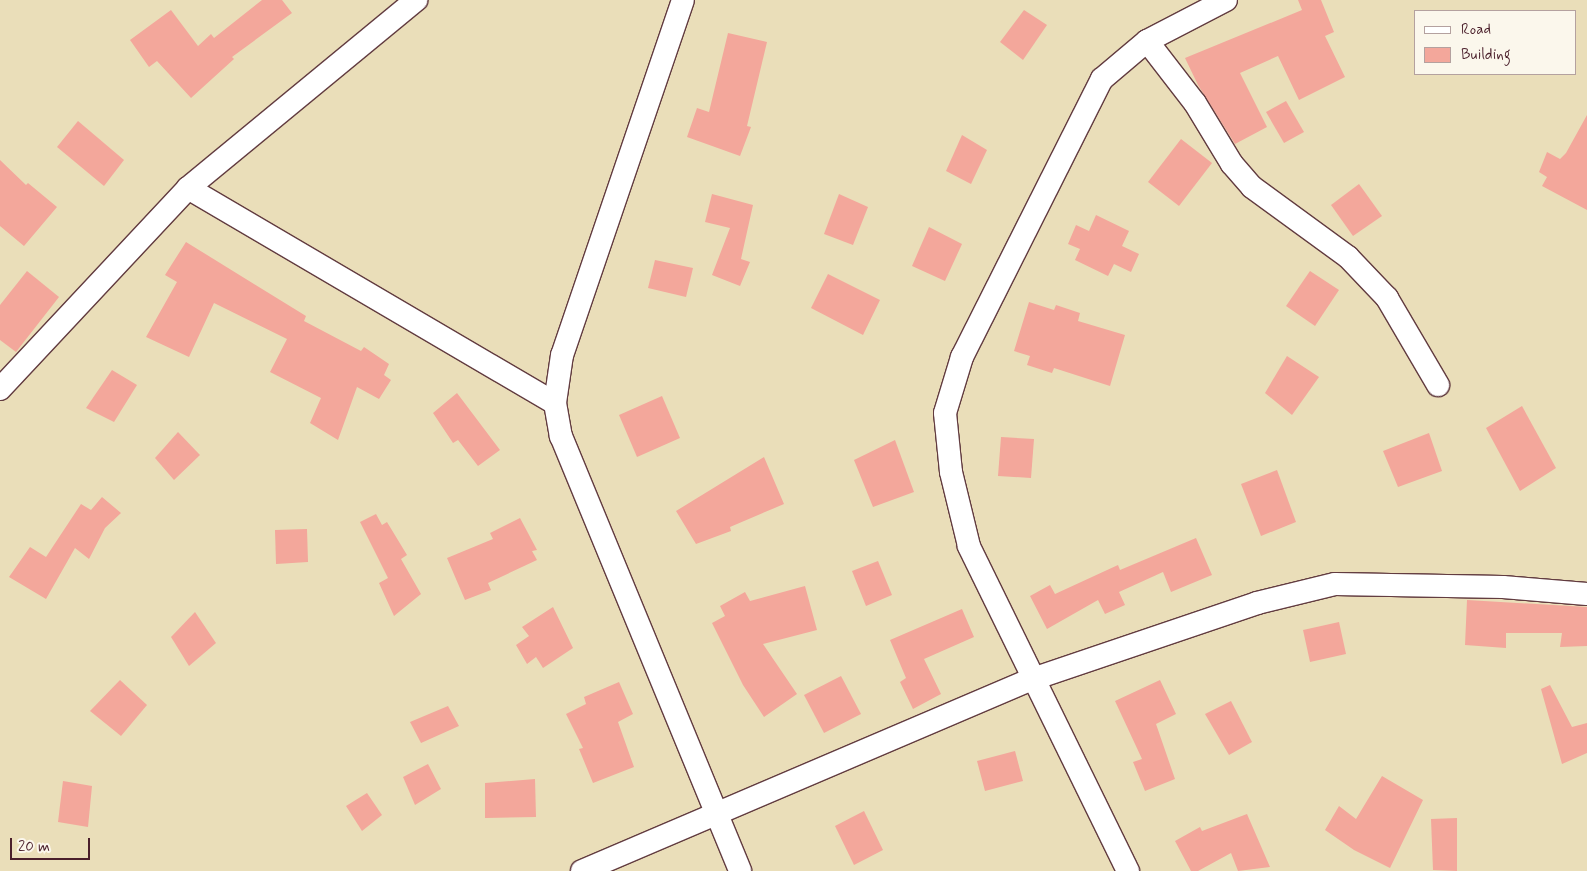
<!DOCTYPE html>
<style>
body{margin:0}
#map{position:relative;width:1587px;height:871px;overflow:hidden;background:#eadeb9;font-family:Mynerve,sans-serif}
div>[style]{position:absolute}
.building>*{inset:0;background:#f3a79b}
.roads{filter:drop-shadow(1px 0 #623c40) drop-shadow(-1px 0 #623c40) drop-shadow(0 1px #623c40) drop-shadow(0 -1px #623c40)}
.street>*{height:22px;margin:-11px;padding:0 11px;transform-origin:11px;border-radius:11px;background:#fff}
span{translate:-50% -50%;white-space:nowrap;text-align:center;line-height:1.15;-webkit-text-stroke:4px #fbf7ec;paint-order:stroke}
.legend{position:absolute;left:1414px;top:10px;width:162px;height:65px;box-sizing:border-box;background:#fbf7ec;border:1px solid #b4a19f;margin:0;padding:6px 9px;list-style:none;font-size:15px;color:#4a1f2b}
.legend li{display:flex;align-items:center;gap:10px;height:25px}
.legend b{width:25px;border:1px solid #b4a19f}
.scale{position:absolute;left:10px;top:838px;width:80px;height:22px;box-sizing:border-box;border:2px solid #4a1f2b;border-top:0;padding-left:6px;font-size:15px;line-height:18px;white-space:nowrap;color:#4a1f2b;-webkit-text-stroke:4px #fbf7ec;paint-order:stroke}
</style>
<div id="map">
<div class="building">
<div style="clip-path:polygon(262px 0,282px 0,292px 13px,232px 57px,234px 59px,191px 98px,157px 61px,149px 67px,130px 40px,171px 10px,198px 46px,211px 34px,214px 38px)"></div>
<div style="clip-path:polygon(1298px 0,1321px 0,1334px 32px,1325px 36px,1345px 77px,1299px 100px,1278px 56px,1240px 73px,1267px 127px,1235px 144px,1198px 85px,1185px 58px,1302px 10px)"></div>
<div style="clip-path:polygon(1024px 10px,1047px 25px,1023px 60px,1000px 42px)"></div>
<div style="clip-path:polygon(728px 33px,767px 42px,747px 126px,751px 127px,740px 156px,687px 137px,697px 108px,709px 112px)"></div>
<div style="clip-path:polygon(1286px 101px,1304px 132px,1284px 143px,1266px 112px)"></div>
<div style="clip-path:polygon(1587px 115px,1587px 210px,1542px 186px,1547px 177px,1539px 172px,1547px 152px,1560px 159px,1566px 153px)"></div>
<div style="clip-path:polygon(78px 121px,124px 160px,104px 186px,57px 147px)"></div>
<div style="clip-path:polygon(962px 135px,987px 150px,971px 184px,946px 171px)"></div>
<div style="clip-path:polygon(1181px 139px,1212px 163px,1179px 206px,1148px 182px)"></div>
<div style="clip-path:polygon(0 160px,26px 185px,28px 183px,57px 207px,24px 246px,0 226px)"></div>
<div style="clip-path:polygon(1359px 184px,1382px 216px,1353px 236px,1331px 205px)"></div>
<div style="clip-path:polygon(712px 194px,753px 205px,741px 259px,750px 262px,740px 286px,712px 275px,730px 228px,705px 222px)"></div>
<div style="clip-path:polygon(839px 194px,868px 207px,853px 245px,824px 234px)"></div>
<div style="clip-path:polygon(1096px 215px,1129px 231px,1122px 246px,1139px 254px,1131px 272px,1114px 264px,1108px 276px,1075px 260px,1080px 249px,1068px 244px,1076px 225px,1089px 231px)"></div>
<div style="clip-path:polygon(929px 227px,962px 244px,945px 281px,912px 266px)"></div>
<div style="clip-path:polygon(186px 242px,306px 316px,304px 321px,361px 351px,364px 347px,389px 364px,384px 375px,391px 380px,379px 399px,357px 387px,338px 440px,310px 423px,321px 398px,270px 372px,287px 339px,214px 303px,189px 357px,146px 337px,177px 282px,165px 275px)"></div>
<div style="clip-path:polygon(655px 260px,693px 268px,686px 297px,648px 288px)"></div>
<div style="clip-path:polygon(27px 271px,59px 297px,16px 352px,0 340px,0 305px)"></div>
<div style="clip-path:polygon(1310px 271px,1339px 290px,1315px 326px,1286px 306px)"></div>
<div style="clip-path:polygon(828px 274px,880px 300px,863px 335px,811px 308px)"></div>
<div style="clip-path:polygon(1029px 302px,1054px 310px,1056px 305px,1080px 313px,1078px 321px,1125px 335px,1110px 386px,1054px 368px,1052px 373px,1027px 365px,1030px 356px,1014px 351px)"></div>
<div style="clip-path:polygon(1287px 356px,1319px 377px,1292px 415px,1265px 393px)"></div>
<div style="clip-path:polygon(112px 370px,137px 385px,114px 422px,86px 408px)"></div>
<div style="clip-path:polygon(457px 393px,500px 450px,478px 466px,458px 440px,453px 443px,433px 413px)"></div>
<div style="clip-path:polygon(662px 396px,680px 438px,637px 457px,619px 415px)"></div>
<div style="clip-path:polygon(1522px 406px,1556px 468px,1520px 491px,1486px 428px)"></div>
<div style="clip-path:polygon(178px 432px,200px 455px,174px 480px,155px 458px)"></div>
<div style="clip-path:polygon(1429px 433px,1442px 471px,1398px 487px,1383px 451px)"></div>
<div style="clip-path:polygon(1001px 437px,1034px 439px,1031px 478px,998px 476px)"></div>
<div style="clip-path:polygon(895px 440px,914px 492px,873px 507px,854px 460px)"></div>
<div style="clip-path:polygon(764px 457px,784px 504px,730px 527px,731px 531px,696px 544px,676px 511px)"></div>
<div style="clip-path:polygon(1277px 470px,1296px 522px,1261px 536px,1241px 484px)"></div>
<div style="clip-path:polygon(102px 497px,121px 513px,105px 528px,89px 559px,75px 548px,46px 599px,9px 577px,30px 547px,46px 557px,81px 504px,91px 510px)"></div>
<div style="clip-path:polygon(376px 514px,382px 525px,387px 522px,407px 555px,401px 559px,421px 594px,394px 616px,379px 583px,388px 578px,360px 522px)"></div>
<div style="clip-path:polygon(520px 518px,537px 550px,532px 551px,537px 560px,488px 583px,491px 590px,465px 600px,447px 558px,493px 539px,490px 533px)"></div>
<div style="clip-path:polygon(307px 529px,308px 562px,276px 564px,275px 530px)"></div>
<div style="clip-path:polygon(1196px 538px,1212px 575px,1171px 592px,1163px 572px,1119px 592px,1125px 605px,1105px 614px,1098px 600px,1047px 629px,1030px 596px,1050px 585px,1055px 594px,1118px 565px,1120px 570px)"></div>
<div style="clip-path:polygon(878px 561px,892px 595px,866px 606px,852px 571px)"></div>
<div style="clip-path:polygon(805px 586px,817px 630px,763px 644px,797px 694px,764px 717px,743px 685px,712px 623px,725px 616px,720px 606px,745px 592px,750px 601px)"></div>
<div style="clip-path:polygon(1467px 600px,1587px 607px,1587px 646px,1560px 647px,1562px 633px,1506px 633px,1506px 648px,1465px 645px)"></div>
<div style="clip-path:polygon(553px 607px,573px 648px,543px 668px,536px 657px,527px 664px,516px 645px,529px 636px,522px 627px)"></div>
<div style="clip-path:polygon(962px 609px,974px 637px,924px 659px,941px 694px,913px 709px,900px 682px,906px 678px,890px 640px)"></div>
<div style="clip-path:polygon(195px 612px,216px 643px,189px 666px,171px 637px)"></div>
<div style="clip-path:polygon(1339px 622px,1346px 654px,1310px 662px,1303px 630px)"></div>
<div style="clip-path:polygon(841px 676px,861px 714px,824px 733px,804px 695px)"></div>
<div style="clip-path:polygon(120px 680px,147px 705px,121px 736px,90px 711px)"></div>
<div style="clip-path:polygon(1160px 680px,1176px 714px,1156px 724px,1175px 779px,1145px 791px,1133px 762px,1142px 759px,1115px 701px)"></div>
<div style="clip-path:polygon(619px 682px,633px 714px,618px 722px,634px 767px,593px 783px,579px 749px,583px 748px,566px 714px,586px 704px,584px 697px)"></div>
<div style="clip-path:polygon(1550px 685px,1572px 727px,1587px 723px,1587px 753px,1562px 764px,1541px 689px)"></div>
<div style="clip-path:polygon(1231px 701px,1252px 742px,1229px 755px,1205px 714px)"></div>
<div style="clip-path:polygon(448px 706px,459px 726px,421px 743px,410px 722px)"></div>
<div style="clip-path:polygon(1015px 751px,1023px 781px,985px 791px,977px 761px)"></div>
<div style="clip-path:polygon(428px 764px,441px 789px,415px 805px,403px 777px)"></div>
<div style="clip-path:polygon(1382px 776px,1423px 800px,1390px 868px,1354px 850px,1325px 830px,1339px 806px,1356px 819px)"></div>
<div style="clip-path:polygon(535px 779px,536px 817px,485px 818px,485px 783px)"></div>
<div style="clip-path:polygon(63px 781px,92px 786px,88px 827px,58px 822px)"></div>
<div style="clip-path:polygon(367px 793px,382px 815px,362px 831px,346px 806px)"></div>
<div style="clip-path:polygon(864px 811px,883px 850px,854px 865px,835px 826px)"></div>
<div style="clip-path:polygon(1247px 814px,1270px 867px,1238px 871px,1231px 853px,1198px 871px,1191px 871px,1175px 841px,1200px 827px,1202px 831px)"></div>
<div style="clip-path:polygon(1457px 818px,1457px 871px,1433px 870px,1431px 819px)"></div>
</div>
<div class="roads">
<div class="street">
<div style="left:683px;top:0;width:375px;rotate:108.8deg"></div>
<div style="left:562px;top:355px;width:49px;rotate:98.3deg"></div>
<div style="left:555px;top:403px;width:34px;rotate:80deg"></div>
<div style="left:561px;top:436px;width:470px;rotate:67.6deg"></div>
<div style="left:1147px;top:41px;width:78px;rotate:52.3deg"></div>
<div style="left:1195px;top:103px;width:71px;rotate:58.8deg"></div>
<div style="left:1232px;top:164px;width:30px;rotate:49deg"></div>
<div style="left:1252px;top:187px;width:119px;rotate:36.1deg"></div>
<div style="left:1348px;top:257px;width:57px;rotate:46.4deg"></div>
<div style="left:1387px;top:298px;width:101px;rotate:59.6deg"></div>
<div style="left:188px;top:188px;width:425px;rotate:30.4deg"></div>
<div style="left:0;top:389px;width:275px;rotate:-46.9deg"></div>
<div style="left:188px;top:188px;width:296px;rotate:-39.5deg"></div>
<div style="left:582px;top:871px;width:490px;rotate:-23.1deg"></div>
<div style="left:1033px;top:679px;width:237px;rotate:-18.7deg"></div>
<div style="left:1257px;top:603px;width:80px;rotate:-13.7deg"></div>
<div style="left:1335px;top:584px;width:168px;rotate:1deg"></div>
<div style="left:1503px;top:587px;width:84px;rotate:4.8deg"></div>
<div style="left:1128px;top:871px;width:362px;rotate:-116.1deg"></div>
<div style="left:969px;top:546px;width:76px;rotate:-103.7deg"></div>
<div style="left:951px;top:472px;width:59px;rotate:-95.8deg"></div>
<div style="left:945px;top:413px;width:59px;rotate:-73.1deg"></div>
<div style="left:962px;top:357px;width:311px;rotate:-63.3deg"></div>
<div style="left:1102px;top:79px;width:59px;rotate:-40.2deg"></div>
<div style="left:1147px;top:41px;width:89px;rotate:-27.4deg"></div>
</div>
</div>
<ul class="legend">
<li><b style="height:6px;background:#fff"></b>Road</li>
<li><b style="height:14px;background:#f3a79b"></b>Building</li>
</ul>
<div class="scale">20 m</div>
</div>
